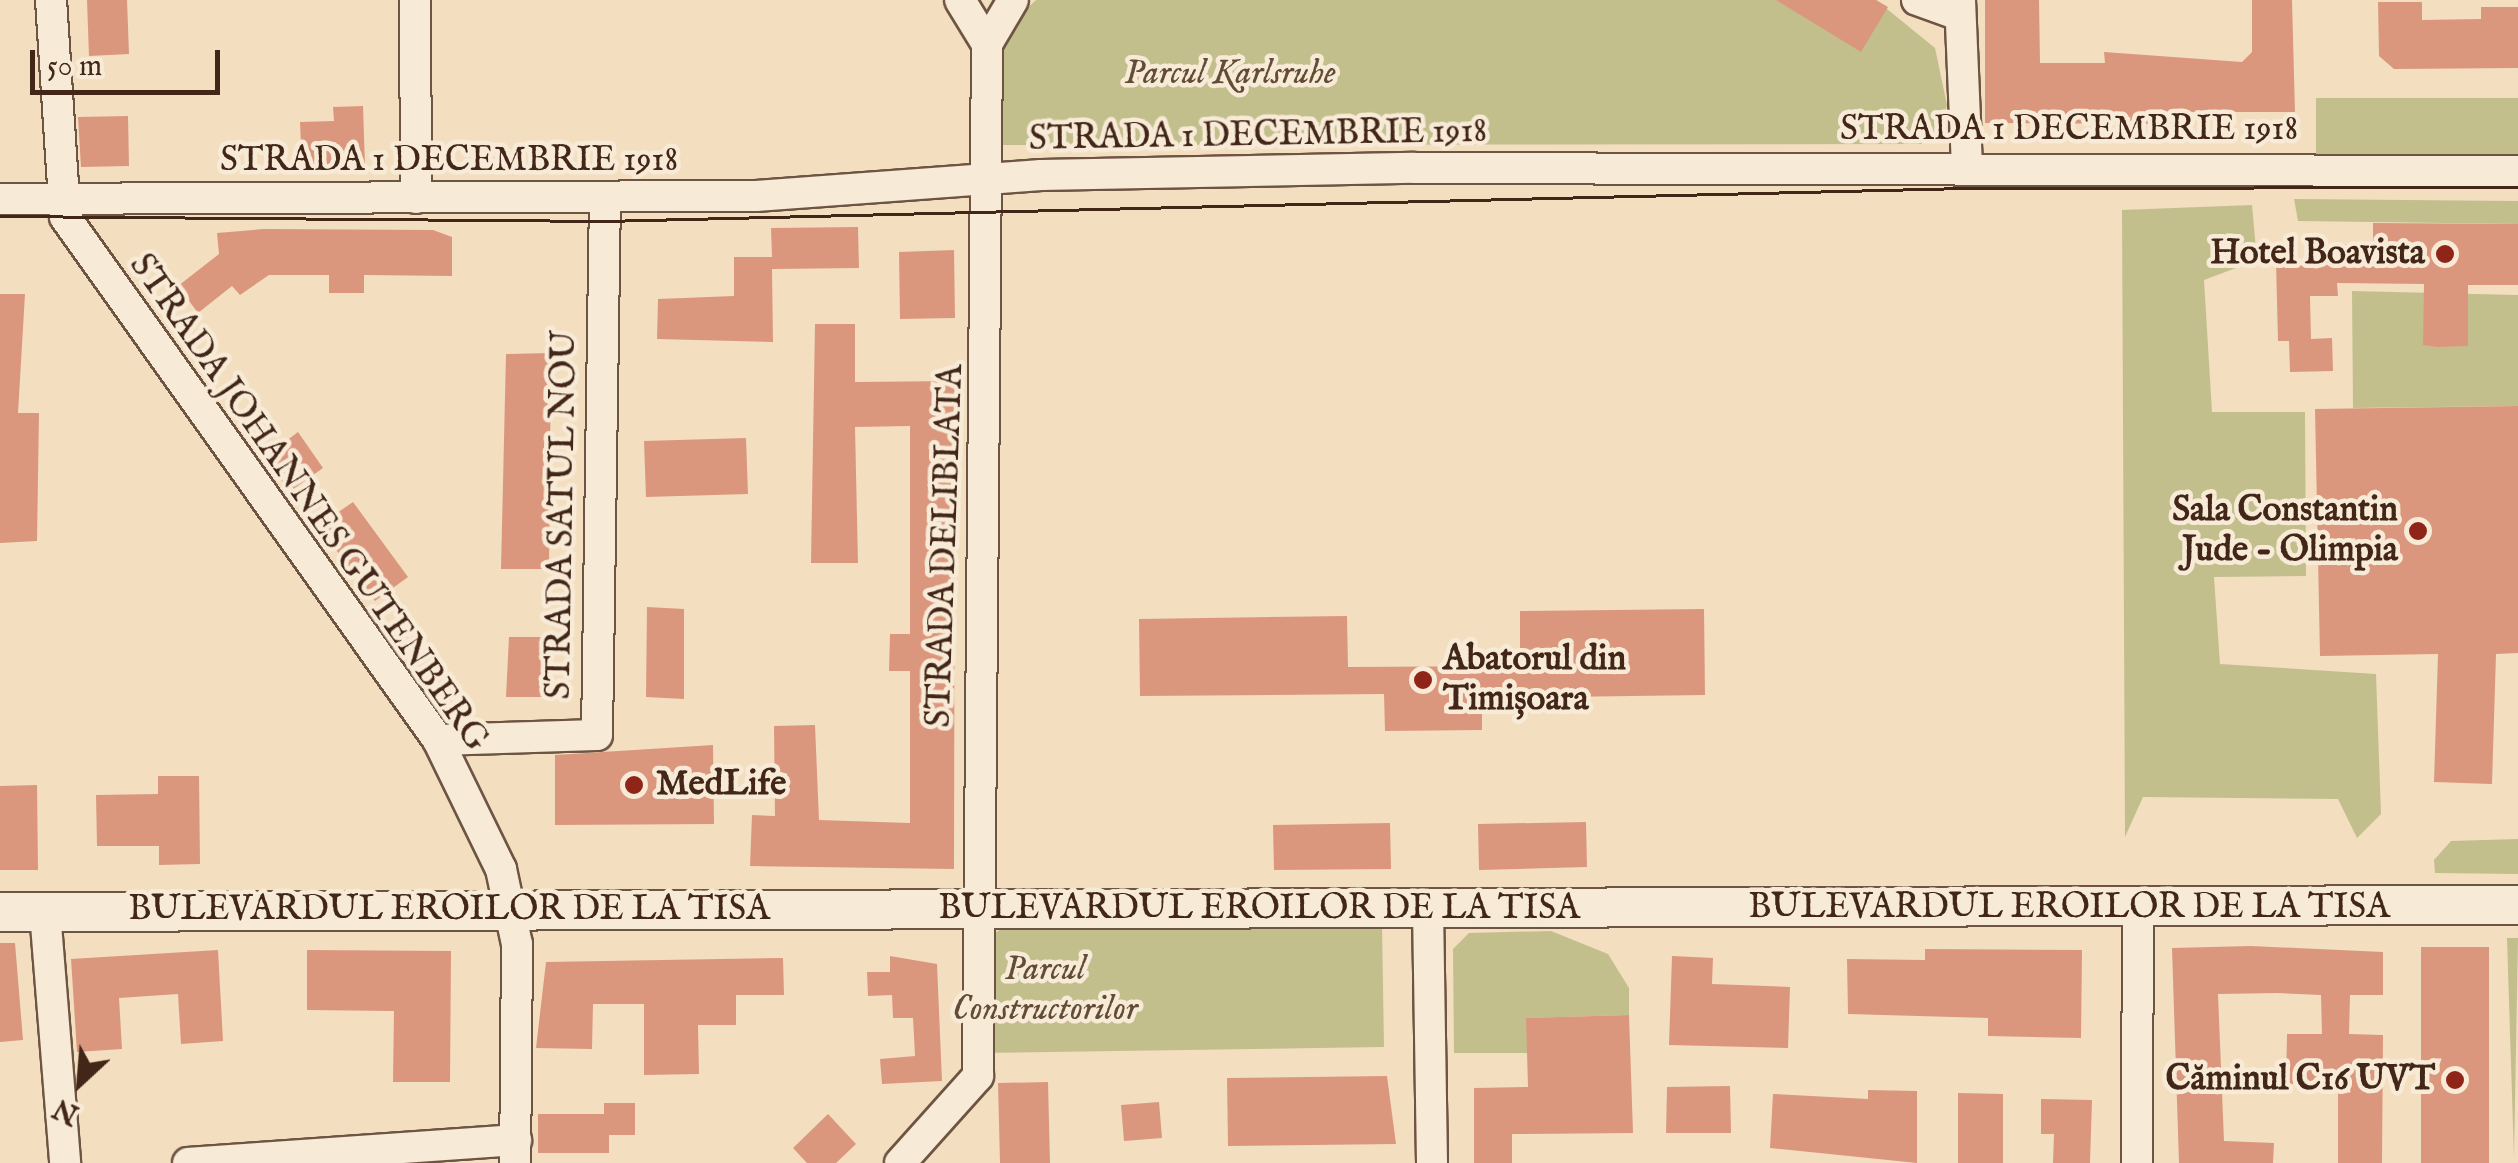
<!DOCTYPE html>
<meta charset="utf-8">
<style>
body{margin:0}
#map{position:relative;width:2518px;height:1163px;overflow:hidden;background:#f3dec0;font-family:"IM FELL English",serif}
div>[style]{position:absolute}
.green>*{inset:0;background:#c3bf8d}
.building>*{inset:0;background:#db977d}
.roads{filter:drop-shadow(2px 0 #6e5442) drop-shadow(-2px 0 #6e5442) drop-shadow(0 2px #6e5442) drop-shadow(0 -2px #6e5442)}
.minor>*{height:30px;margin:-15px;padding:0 15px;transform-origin:15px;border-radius:15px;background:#f7ead6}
.tertiary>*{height:38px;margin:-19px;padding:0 19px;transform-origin:19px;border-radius:19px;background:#f7ead6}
.tram>*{height:2.5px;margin:-1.25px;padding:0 1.25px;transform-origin:1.25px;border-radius:1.25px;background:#422618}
.dots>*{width:28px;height:28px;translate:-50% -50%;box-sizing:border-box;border:5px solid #f7ead6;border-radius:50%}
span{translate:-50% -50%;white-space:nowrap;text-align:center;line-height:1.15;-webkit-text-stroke:9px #f7ead6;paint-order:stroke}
.park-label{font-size:35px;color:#624c35;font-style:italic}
.street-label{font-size:35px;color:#422618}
.poi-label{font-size:35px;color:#422618;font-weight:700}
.right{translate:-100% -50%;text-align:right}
.left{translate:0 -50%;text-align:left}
.north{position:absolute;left:30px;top:1033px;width:100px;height:100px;-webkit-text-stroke:8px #f7ead6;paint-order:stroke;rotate:206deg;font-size:28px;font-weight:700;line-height:40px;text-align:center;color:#422618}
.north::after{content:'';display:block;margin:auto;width:35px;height:45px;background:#422618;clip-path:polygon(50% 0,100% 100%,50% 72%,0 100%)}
.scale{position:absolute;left:30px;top:50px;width:190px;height:45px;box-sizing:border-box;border:5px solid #422618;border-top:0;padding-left:12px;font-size:30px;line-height:35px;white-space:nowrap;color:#422618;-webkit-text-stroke:8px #f7ead6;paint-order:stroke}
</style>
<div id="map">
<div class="green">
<div style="clip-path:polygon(1036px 0,1876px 0,1935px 48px,1947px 105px,1940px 131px,1921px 144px,994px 145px,995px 69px,1014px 21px)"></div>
<div style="clip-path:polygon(2316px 98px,2518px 98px,2518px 171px,2316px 169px)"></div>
<div style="clip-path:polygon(2294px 199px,2518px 201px,2518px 224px,2298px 221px)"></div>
<div style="clip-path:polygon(2252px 205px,2256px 250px,2244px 265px,2204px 280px,2212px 412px,2305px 412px,2306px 576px,2214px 577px,2220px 664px,2376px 674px,2381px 814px,2357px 838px,2338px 799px,2143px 797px,2125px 837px,2122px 210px)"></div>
<div style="clip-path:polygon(2352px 291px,2518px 295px,2518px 406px,2353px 408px)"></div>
<div style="clip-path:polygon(2518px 839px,2518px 874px,2435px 873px,2434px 860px,2451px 841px)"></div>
<div style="clip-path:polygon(1382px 924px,1384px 1047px,982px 1053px,993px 934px,1003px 928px)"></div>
<div style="clip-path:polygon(1551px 931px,1608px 954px,1629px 988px,1629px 1015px,1527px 1018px,1527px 1053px,1454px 1053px,1453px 949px,1469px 933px)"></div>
<div style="clip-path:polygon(2507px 938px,2518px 938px,2514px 1158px)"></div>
</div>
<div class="building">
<div style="clip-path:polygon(87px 0,127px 0,129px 54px,89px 56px)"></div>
<div style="clip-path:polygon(1776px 0,1876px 0,1888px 7px,1861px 52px)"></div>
<div style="clip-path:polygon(1985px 0,2039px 0,2040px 63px,2105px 63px,2104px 52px,2242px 62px,2252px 52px,2252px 0,2292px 0,2295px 112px,2192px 112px,2192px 124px,1985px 123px)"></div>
<div style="clip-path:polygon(2378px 2px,2422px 2px,2422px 20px,2481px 19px,2481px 7px,2518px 7px,2518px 68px,2394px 69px,2379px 56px)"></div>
<div style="clip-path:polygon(363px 106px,365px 166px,302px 168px,300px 122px,334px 121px,333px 107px)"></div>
<div style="clip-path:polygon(128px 116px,129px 166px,81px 167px,78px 117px)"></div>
<div style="clip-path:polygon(2373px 223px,2518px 224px,2518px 285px,2468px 285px,2468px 346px,2437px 347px,2423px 345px,2424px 284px,2337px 283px,2338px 296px,2310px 296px,2311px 339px,2332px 338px,2333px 371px,2290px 372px,2289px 341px,2278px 341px,2276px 262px,2307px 262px,2306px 245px,2373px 244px)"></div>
<div style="clip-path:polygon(858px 227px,859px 268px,772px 269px,773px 342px,657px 339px,658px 299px,734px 296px,734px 257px,772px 257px,771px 228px)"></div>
<div style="clip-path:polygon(264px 229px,433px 230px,452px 237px,452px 276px,364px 275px,364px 293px,329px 293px,329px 275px,269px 275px,240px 295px,232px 286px,198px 313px,178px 286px,219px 254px,217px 233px)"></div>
<div style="clip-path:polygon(954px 250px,955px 318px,900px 319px,899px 252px)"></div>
<div style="clip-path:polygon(0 294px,25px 294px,18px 413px,39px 413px,37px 541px,0 543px)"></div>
<div style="clip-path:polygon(815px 324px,855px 324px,855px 382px,955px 381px,954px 869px,750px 866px,752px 815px,775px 816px,774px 726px,815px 725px,819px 820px,910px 823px,910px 671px,889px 671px,890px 634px,910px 634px,910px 426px,855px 427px,858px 563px,811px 563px)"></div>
<div style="clip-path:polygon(551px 353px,549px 569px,501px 569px,506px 354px)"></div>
<div style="clip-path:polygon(2518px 406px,2518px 653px,2496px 654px,2492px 784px,2434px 782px,2438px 654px,2320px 656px,2315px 409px)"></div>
<div style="clip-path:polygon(298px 432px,323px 468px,289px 492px,265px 457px)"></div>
<div style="clip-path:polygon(746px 438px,748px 494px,646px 497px,644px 441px)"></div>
<div style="clip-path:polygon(353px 502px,408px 577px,375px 601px,318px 526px)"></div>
<div style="clip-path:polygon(647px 607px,684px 609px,684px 699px,646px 697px)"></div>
<div style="clip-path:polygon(1704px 609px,1705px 695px,1482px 698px,1482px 730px,1385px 731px,1384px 694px,1140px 696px,1139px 619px,1347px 616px,1348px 667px,1520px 666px,1520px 611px)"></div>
<div style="clip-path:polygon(509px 637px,551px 637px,549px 697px,506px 697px)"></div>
<div style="clip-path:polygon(713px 745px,714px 824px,555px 825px,555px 755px)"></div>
<div style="clip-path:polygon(158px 776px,199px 776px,200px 864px,159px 865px,159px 846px,97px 846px,96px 795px,158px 794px)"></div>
<div style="clip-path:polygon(37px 785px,38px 870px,0 870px,0 786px)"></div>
<div style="clip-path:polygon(1586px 822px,1587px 867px,1479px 870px,1478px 824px)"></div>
<div style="clip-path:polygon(1390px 823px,1391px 869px,1274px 870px,1273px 825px)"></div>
<div style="clip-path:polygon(0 943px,15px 943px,23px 1040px,0 1042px)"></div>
<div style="clip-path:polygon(2251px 946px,2383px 952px,2383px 995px,2350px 995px,2349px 1034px,2383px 1035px,2382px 1163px,2338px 1163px,2338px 1084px,2286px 1084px,2287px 1034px,2322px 1034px,2321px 995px,2277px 993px,2218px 994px,2224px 1141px,2274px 1143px,2273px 1163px,2179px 1163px,2172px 948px)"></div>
<div style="clip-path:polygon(2421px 947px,2489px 947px,2489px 1163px,2421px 1163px)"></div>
<div style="clip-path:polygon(1925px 949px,2082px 950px,2081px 1038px,1988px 1036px,1988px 1018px,1848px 1014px,1847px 959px,1925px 960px)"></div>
<div style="clip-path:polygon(218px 950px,223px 1041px,181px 1044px,178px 994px,119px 998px,122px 1049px,77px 1052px,71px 959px)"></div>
<div style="clip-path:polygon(307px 950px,451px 951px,450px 1082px,393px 1082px,394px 1011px,307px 1010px)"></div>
<div style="clip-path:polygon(890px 956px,937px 964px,942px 1081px,882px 1084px,880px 1059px,915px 1056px,913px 1018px,893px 1018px,892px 995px,868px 996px,867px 972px,890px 972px)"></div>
<div style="clip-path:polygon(1672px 956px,1713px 958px,1712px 984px,1790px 987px,1788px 1048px,1669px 1045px)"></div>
<div style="clip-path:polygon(783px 958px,784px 995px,736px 995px,736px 1025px,698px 1025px,699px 1074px,644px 1075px,644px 1004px,593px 1004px,592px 1049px,536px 1048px,546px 962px)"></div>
<div style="clip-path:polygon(1629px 1015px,1633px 1133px,1512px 1134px,1512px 1163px,1474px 1163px,1474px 1088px,1528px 1087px,1526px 1018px)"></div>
<div style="clip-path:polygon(1387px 1076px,1396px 1144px,1228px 1146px,1227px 1078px)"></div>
<div style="clip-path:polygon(1048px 1082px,1050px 1163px,1000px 1163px,998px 1083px)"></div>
<div style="clip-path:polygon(1730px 1086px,1731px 1133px,1666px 1133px,1667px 1087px)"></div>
<div style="clip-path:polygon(1868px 1090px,1917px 1091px,1917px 1163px,1770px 1148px,1773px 1094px,1868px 1099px)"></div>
<div style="clip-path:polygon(1958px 1093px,2003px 1094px,2003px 1163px,1958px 1163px)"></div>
<div style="clip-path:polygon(2041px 1099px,2092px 1100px,2090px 1163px,2053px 1163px,2054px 1134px,2041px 1134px)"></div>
<div style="clip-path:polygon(1159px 1102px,1162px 1138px,1124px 1141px,1121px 1105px)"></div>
<div style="clip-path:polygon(604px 1103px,635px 1103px,635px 1135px,609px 1135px,609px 1153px,538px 1153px,538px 1114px,604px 1114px)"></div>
<div style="clip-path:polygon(828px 1114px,856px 1144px,836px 1163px,807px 1163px,793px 1148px)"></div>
</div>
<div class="roads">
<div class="minor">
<div style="left:51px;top:0;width:217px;rotate:86.3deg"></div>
<div style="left:65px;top:217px;width:642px;rotate:54.5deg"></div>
<div style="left:438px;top:740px;width:144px;rotate:64deg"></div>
<div style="left:501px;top:869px;width:77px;rotate:78deg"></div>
<div style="left:517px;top:944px;width:219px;rotate:90.5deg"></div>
<div style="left:415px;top:0;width:198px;rotate:89.7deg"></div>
<div style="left:960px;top:0;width:52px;rotate:58.5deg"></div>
<div style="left:1917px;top:0;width:45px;rotate:19.7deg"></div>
<div style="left:1960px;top:0;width:164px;rotate:87.6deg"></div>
<div style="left:0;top:199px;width:756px;rotate:-0.23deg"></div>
<div style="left:756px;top:196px;width:286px;rotate:-4.2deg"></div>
<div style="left:1041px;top:175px;width:373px;rotate:-1.1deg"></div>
<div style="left:1414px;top:168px;width:1104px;rotate:0.16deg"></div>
<div style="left:438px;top:740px;width:159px;rotate:-1.8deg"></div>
<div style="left:597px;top:735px;width:538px;rotate:-89.15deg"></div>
<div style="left:1428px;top:908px;width:255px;rotate:89.1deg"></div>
<div style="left:45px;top:912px;width:252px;rotate:85.4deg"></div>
<div style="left:188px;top:1163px;width:329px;rotate:-4deg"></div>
<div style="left:900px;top:1163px;width:117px;rotate:-48.1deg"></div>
<div style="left:978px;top:1076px;width:1032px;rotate:-89.5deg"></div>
<div style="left:987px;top:44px;width:51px;rotate:-59.4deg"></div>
<div style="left:2137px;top:1163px;width:256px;rotate:-89.8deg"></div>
</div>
<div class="tertiary">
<div style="left:0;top:912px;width:2518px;rotate:-0.16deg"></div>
</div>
</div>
<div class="tram">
<div style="left:0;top:216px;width:605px;rotate:0.47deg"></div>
<div style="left:605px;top:221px;width:1363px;rotate:-1.39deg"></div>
<div style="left:1968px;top:188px;width:550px;rotate:-0.1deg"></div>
</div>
<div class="dots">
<div style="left:2445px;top:254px;background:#8f2418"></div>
<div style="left:2418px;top:531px;background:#8f2418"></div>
<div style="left:1423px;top:680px;background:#8f2418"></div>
<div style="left:634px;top:785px;background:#8f2418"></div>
<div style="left:2455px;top:1080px;background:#8f2418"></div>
</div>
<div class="park-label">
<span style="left:1230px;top:74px">Parcul Karlsruhe</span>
<span style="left:1045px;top:990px">Parcul<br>Constructorilor</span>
</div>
<div class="street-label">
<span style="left:2069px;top:130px">STRADA 1 DECEMBRIE 1918</span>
<span style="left:1258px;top:136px;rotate:-1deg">STRADA 1 DECEMBRIE 1918</span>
<span style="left:449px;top:161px">STRADA 1 DECEMBRIE 1918</span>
<span style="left:308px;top:503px;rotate:55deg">STRADA JOHANNES GUTENBERG</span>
<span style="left:563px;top:515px;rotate:-89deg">STRADA SATUL NOU</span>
<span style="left:946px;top:546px;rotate:-88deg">STRADA DELIBLATA</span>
<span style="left:2069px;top:908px">BULEVARDUL EROILOR DE LA TISA</span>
<span style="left:1259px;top:909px">BULEVARDUL EROILOR DE LA TISA</span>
<span style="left:449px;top:910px">BULEVARDUL EROILOR DE LA TISA</span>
</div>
<div class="poi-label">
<span class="right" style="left:2425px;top:254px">Hotel Boavista</span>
<span class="right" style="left:2398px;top:531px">Sala Constantin<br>Jude - Olimpia</span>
<span class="left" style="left:1443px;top:680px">Abatorul din<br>Timișoara</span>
<span class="left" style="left:656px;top:785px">MedLife</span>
<span class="right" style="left:2435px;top:1080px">Căminul C16 UVT</span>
</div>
<div class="north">N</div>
<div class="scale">50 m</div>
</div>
